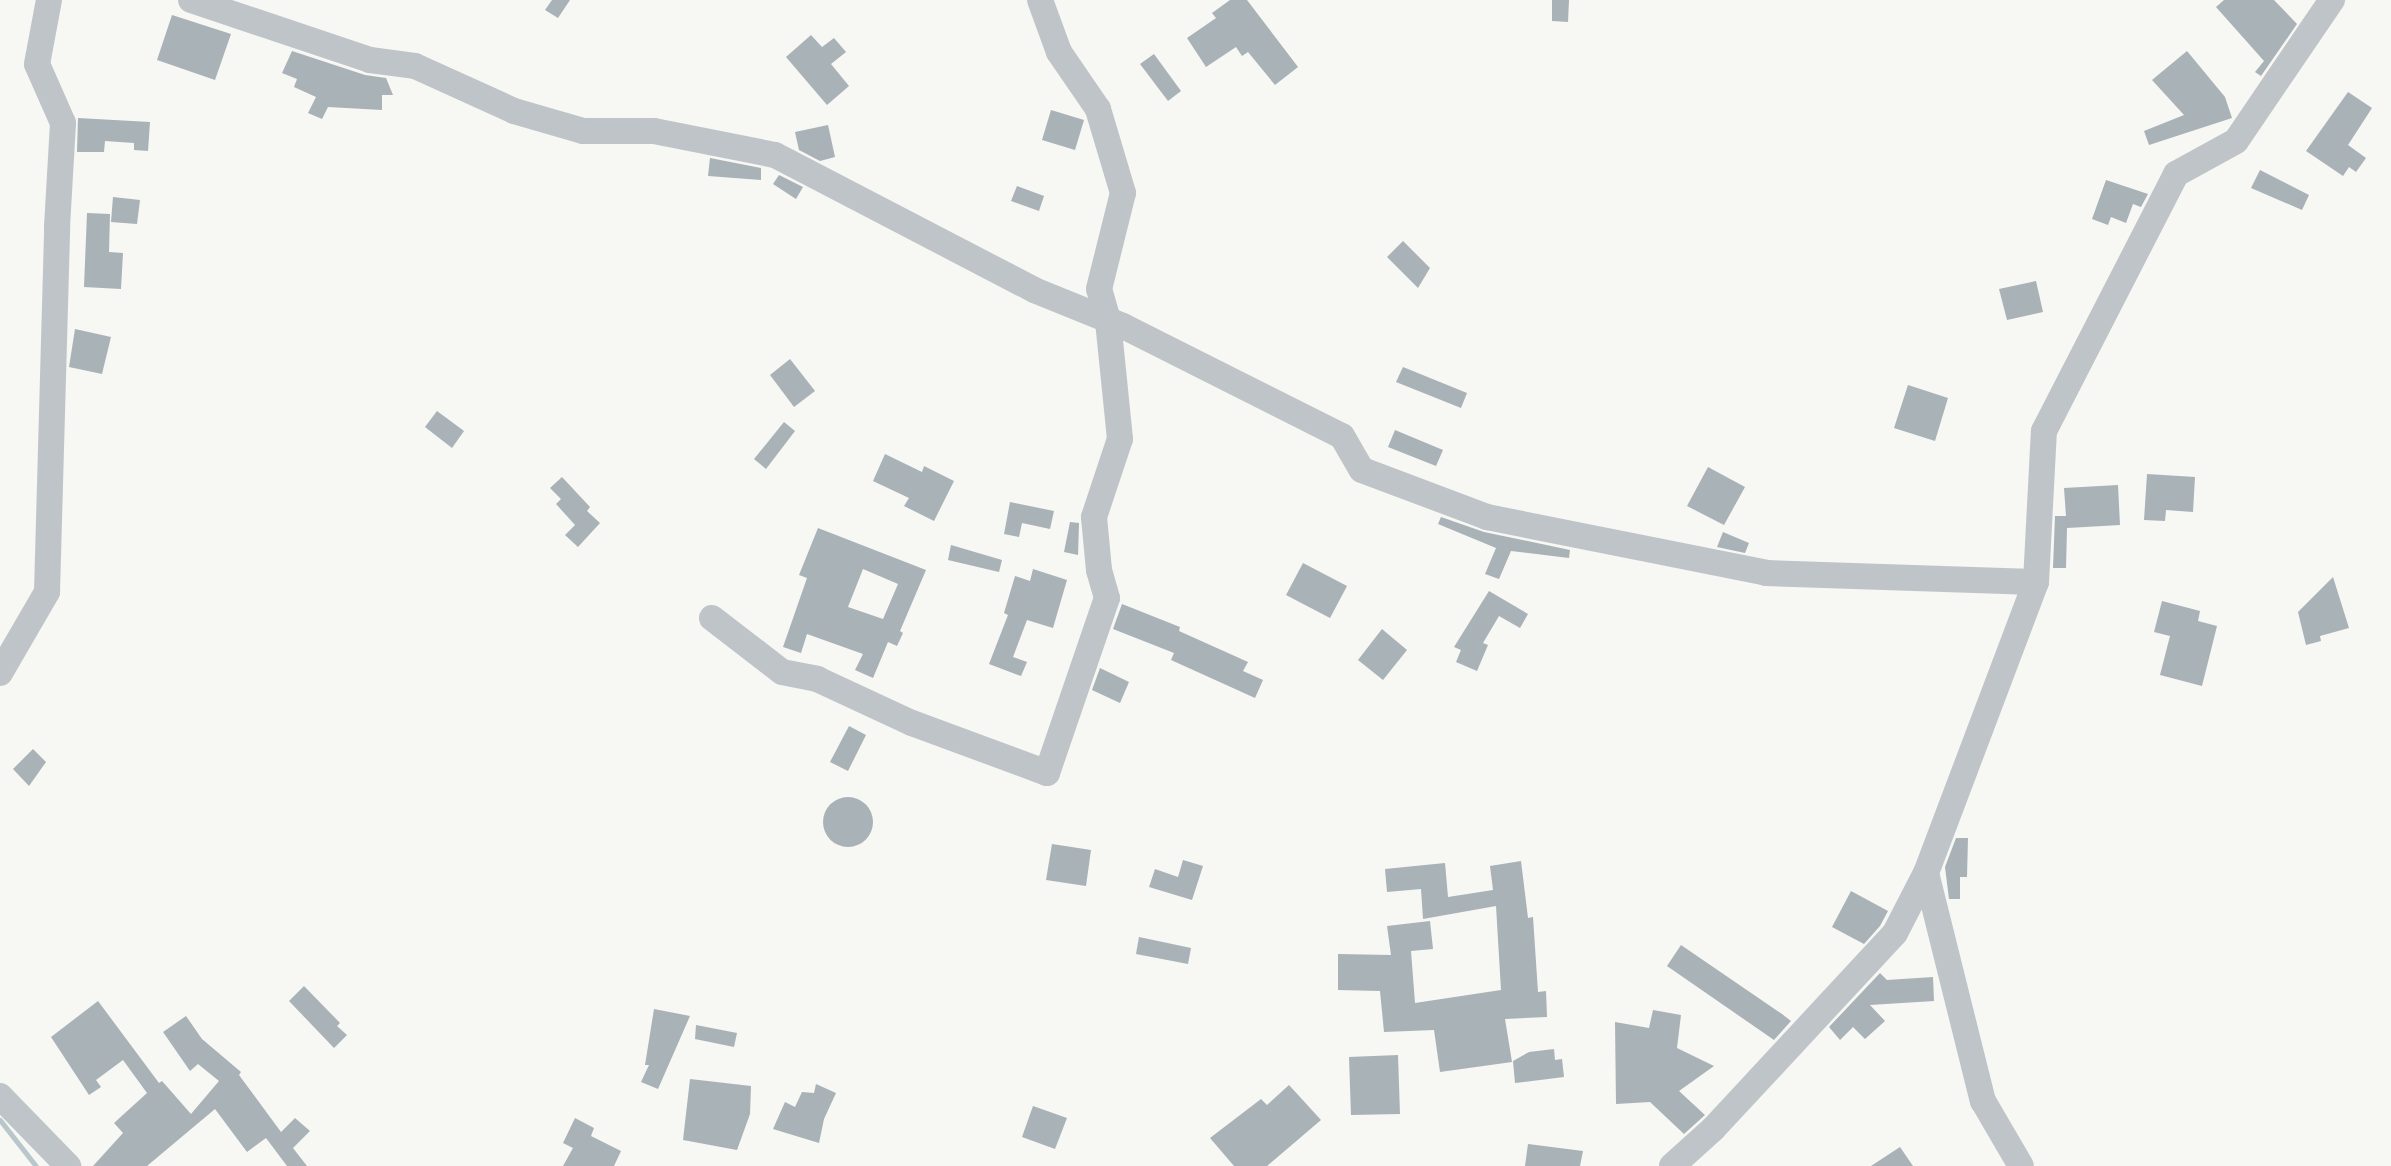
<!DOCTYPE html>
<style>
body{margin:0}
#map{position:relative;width:2391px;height:1166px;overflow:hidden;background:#f7f7f3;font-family:Jost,sans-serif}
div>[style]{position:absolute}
.stream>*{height:5px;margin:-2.5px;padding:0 2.5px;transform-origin:2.5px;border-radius:2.5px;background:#b8c7cb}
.building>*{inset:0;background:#a8b2b7}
.round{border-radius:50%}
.minor>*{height:26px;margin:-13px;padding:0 13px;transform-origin:13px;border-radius:13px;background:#bfc4c8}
span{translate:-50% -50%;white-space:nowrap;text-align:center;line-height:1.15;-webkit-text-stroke:7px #fff;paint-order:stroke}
</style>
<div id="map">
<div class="stream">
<div style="left:0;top:1120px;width:58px;rotate:52deg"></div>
</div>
<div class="building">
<div style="clip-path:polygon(552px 0,570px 0,558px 18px,545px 10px)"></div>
<div style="clip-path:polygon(1230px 0,1247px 0,1298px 67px,1275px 85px,1248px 52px,1242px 56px,1236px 47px,1206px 67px,1187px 38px,1216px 18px,1212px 13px)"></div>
<div style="clip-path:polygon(1552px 0,1569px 0,1568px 22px,1552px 21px)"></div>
<div style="clip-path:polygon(2224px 0,2274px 0,2297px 24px,2261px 76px,2255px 72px,2264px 61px,2216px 7px)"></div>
<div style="clip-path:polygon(172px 15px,231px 34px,215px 80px,157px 60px)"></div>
<div style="clip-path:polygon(811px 35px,822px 47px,834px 38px,846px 52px,831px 64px,849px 86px,827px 105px,786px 57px)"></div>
<div style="clip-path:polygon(292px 51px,365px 75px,386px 78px,393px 95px,382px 95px,382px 110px,328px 107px,322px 119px,308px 113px,316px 97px,294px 87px,297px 79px,282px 73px)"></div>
<div style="clip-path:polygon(2187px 51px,2225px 97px,2232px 118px,2149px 145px,2144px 131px,2184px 115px,2152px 80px)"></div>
<div style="clip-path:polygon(1154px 54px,1181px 91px,1168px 101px,1140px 64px)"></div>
<div style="clip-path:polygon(2348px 92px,2372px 108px,2348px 145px,2366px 158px,2356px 172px,2349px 167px,2343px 176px,2306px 151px)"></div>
<div style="clip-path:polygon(1051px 110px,1084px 120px,1075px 150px,1042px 140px)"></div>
<div style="clip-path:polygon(78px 118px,150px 122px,148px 151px,134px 150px,134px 143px,105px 141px,104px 152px,77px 152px)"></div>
<div style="clip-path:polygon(828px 125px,835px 157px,820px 161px,799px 150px,795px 132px)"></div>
<div style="clip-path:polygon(710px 158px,761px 168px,761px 180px,708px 176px)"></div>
<div style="clip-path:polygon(2260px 170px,2309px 195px,2302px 210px,2251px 188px)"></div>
<div style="clip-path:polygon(779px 175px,803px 187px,796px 199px,773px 184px)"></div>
<div style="clip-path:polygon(2106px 180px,2148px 194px,2141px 207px,2133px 204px,2126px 223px,2111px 217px,2108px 225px,2092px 219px)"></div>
<div style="clip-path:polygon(1017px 186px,1044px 196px,1039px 211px,1011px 201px)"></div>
<div style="clip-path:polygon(113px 197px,140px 200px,137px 224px,111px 222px)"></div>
<div style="clip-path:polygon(87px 213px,110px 214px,109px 252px,123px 253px,121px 289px,84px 287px)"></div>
<div style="clip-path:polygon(1403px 241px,1430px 268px,1418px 288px,1387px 257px)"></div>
<div style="clip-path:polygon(2036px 281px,2043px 312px,2007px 320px,1999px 289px)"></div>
<div style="clip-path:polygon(75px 329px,111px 337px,102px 374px,69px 367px)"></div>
<div style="clip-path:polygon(790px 359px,815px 391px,794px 407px,770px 375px)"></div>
<div style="clip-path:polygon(1403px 367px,1467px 393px,1461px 408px,1396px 382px)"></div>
<div style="clip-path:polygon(1908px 385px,1948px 398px,1935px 441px,1894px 428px)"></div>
<div style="clip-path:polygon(437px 411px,464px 431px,452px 448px,425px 427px)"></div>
<div style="clip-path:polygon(784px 422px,795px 431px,766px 469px,754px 459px)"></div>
<div style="clip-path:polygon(1395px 430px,1443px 450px,1436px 466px,1388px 447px)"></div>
<div style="clip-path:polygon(885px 454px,922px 472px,924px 466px,954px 481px,934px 521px,904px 506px,909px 498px,873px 481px)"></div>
<div style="clip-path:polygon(1708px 467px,1745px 487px,1724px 525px,1687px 506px)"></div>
<div style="clip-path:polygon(2147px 474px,2195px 477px,2193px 512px,2166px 510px,2165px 521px,2144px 520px)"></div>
<div style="clip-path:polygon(562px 477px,590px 507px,587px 511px,600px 523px,578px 547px,565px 535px,575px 525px,556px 504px,561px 499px,550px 488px)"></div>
<div style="clip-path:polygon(2118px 485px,2120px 525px,2067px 528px,2066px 568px,2053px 568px,2055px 516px,2066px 516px,2064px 488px)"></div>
<div style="clip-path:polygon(1010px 502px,1054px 511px,1050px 529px,1022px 523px,1019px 537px,1004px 534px)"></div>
<div style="clip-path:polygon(1441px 517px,1484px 532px,1570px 550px,1569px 558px,1511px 551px,1499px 579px,1485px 574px,1496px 548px,1438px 524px)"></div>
<div style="clip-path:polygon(1070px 522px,1079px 523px,1078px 555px,1064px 552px)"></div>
<div style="clip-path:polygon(evenodd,818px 528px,926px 570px,900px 631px,903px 633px,897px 646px,888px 642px,873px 678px,855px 670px,863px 654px,807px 634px,801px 653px,783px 647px,807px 578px,799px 575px,818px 528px,863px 569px,898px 584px,883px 619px,848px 607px,863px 569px)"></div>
<div style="clip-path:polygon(1723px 532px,1749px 543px,1745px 553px,1717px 547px)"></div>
<div style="clip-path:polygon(951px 545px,1002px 560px,999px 572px,948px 560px)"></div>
<div style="clip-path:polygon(1303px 563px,1347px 586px,1330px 618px,1286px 595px)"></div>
<div style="clip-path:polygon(1033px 569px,1067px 580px,1053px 628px,1027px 620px,1013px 657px,1027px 662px,1021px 676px,989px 664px,1008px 615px,1004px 613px,1015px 576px,1030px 581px)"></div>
<div style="clip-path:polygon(2333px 577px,2349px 628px,2320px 636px,2321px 641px,2306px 645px,2298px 612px)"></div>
<div style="clip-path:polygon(1489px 591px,1528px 614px,1520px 628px,1499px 616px,1483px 643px,1488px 645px,1477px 671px,1456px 662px,1461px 650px,1454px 647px)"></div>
<div style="clip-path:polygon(2162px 601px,2200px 611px,2198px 621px,2217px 626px,2202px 686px,2160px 675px,2170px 636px,2154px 632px)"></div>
<div style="clip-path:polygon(1122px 604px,1180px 627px,1179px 631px,1248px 662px,1243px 671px,1263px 680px,1255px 698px,1171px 660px,1174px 653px,1113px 629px)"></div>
<div style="clip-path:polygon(1382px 629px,1407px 650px,1383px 680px,1358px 660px)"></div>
<div style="clip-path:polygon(1100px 668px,1129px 682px,1120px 703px,1092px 690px)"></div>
<div style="clip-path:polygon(849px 726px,866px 735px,848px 771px,830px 762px)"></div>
<div style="clip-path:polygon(33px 749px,46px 762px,29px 786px,13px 769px)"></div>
<div class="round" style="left:823px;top:797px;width:50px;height:50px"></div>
<div style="clip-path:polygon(1956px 838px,1968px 838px,1967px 877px,1960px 877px,1960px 899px,1949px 899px,1945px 867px)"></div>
<div style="clip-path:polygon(1052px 844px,1091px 850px,1086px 886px,1046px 880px)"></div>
<div style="clip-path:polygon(1183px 860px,1203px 866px,1192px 900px,1149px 887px,1155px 869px,1178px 877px)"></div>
<div style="clip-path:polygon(1521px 861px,1528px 918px,1533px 917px,1538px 992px,1546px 991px,1547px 1017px,1505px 1019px,1512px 1062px,1440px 1072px,1434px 1030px,1384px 1032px,1380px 991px,1338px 990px,1338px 954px,1391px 955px,1387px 926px,1430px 921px,1433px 949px,1411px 951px,1415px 1003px,1501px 990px,1496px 906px,1423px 919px,1421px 889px,1387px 892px,1385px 869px,1445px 863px,1448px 897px,1493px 890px,1490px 866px)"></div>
<div style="clip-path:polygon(1851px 891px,1888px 911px,1880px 926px,1864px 944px,1832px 927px)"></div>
<div style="clip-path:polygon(1139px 937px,1191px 948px,1188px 964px,1136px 954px)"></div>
<div style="clip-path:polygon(1681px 945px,1782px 1014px,1791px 1021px,1774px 1040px,1667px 966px)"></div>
<div style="clip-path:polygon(1880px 973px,1887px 980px,1933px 977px,1934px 1001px,1870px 1005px,1885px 1021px,1865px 1039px,1853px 1027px,1840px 1040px,1829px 1027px)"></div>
<div style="clip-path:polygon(304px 986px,340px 1023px,337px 1026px,347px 1035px,334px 1048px,289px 1001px)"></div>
<div style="clip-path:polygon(98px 1001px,159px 1083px,162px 1081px,191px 1114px,219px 1081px,198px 1064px,190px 1071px,163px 1032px,186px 1016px,202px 1039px,241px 1072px,239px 1075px,281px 1132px,295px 1118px,310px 1131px,293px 1148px,307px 1166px,287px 1166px,266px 1138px,247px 1152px,215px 1109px,147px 1166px,93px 1166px,123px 1133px,114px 1123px,147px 1093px,123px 1060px,96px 1080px,101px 1087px,89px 1095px,51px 1037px)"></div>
<div style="clip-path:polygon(654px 1009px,690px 1016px,658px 1089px,641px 1082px,649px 1065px,645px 1065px)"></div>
<div style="clip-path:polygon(1653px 1010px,1681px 1015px,1677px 1048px,1714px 1066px,1679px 1091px,1705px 1115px,1684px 1134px,1650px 1102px,1616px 1104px,1615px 1022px,1649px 1028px)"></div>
<div style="clip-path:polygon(696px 1025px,737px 1033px,734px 1047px,695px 1039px)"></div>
<div style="clip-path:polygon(1554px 1049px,1555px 1060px,1562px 1059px,1564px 1077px,1515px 1083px,1513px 1061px,1529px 1052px)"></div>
<div style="clip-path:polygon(1398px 1055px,1400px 1114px,1351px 1115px,1349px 1057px)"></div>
<div style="clip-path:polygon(690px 1079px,751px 1086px,750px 1114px,737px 1150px,683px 1140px)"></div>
<div style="clip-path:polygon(816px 1084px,836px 1093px,824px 1119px,819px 1143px,773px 1129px,785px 1102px,795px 1107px,802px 1092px,814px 1093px)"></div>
<div style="clip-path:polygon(1289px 1085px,1321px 1120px,1267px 1166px,1234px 1166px,1210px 1138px,1261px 1099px,1267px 1105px)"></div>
<div style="clip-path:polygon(1033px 1106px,1067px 1118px,1055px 1149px,1022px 1137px)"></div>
<div style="clip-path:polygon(575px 1118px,594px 1128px,591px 1136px,621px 1151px,614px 1166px,563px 1166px,573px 1148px,563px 1143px)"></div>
<div style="clip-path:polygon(1528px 1144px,1583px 1151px,1580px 1166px,1525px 1166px)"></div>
<div style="clip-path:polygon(1900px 1147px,1913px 1166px,1871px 1166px)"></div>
</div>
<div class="minor">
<div style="left:191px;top:0;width:189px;rotate:18.5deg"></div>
<div style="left:370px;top:60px;width:45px;rotate:7.6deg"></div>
<div style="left:415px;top:66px;width:109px;rotate:24.4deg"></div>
<div style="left:514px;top:111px;width:72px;rotate:16.2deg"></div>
<div style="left:583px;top:131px;width:71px"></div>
<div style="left:654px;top:131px;width:123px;rotate:11.2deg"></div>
<div style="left:775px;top:155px;width:292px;rotate:27.5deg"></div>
<div style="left:1034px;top:290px;width:96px;rotate:22deg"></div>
<div style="left:1123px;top:326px;width:245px;rotate:26.7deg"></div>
<div style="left:1342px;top:436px;width:39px;rotate:60deg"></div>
<div style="left:1362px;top:470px;width:134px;rotate:20.6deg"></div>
<div style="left:1487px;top:517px;width:285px;rotate:11.3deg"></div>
<div style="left:1766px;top:573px;width:270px;rotate:1.9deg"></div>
<div style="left:712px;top:618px;width:88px;rotate:37.6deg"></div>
<div style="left:782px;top:672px;width:36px;rotate:11deg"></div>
<div style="left:817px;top:679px;width:105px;rotate:24.9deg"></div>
<div style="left:912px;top:723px;width:144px;rotate:20.3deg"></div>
<div style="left:1047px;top:773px;width:185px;rotate:-71.1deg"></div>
<div style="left:1107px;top:598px;width:29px;rotate:-106deg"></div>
<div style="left:1099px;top:570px;width:53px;rotate:-95.4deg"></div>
<div style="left:1094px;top:517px;width:82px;rotate:-71.6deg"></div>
<div style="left:1120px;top:439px;width:120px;rotate:-95.8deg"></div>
<div style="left:1108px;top:320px;width:32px;rotate:-106deg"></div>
<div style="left:1099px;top:289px;width:99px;rotate:-76deg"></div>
<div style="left:1123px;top:193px;width:88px;rotate:-106.6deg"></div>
<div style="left:1098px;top:109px;width:69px;rotate:-124.4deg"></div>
<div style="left:1059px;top:52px;width:55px;rotate:-110.1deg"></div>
<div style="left:0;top:673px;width:94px;rotate:-59.9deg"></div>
<div style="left:47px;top:592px;width:365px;rotate:-88.4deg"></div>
<div style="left:57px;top:227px;width:104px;rotate:-86.7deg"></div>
<div style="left:63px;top:123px;width:64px;rotate:-113.8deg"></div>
<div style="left:37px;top:64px;width:65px;rotate:-79.4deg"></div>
<div style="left:1926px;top:873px;width:235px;rotate:76deg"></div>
<div style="left:1983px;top:1101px;width:75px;rotate:59.7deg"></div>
<div style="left:0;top:1096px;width:98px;rotate:45.8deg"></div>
<div style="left:1672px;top:1166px;width:55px;rotate:-42.1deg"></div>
<div style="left:1713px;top:1129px;width:267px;rotate:-47.1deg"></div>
<div style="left:1895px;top:933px;width:68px;rotate:-62.7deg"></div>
<div style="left:1926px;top:873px;width:311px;rotate:-69.3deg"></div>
<div style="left:2036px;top:582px;width:151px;rotate:-87deg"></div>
<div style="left:2044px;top:431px;width:289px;rotate:-62.8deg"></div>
<div style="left:2176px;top:174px;width:68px;rotate:-28.8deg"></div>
<div style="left:2236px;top:141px;width:171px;rotate:-55.8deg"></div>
</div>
</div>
